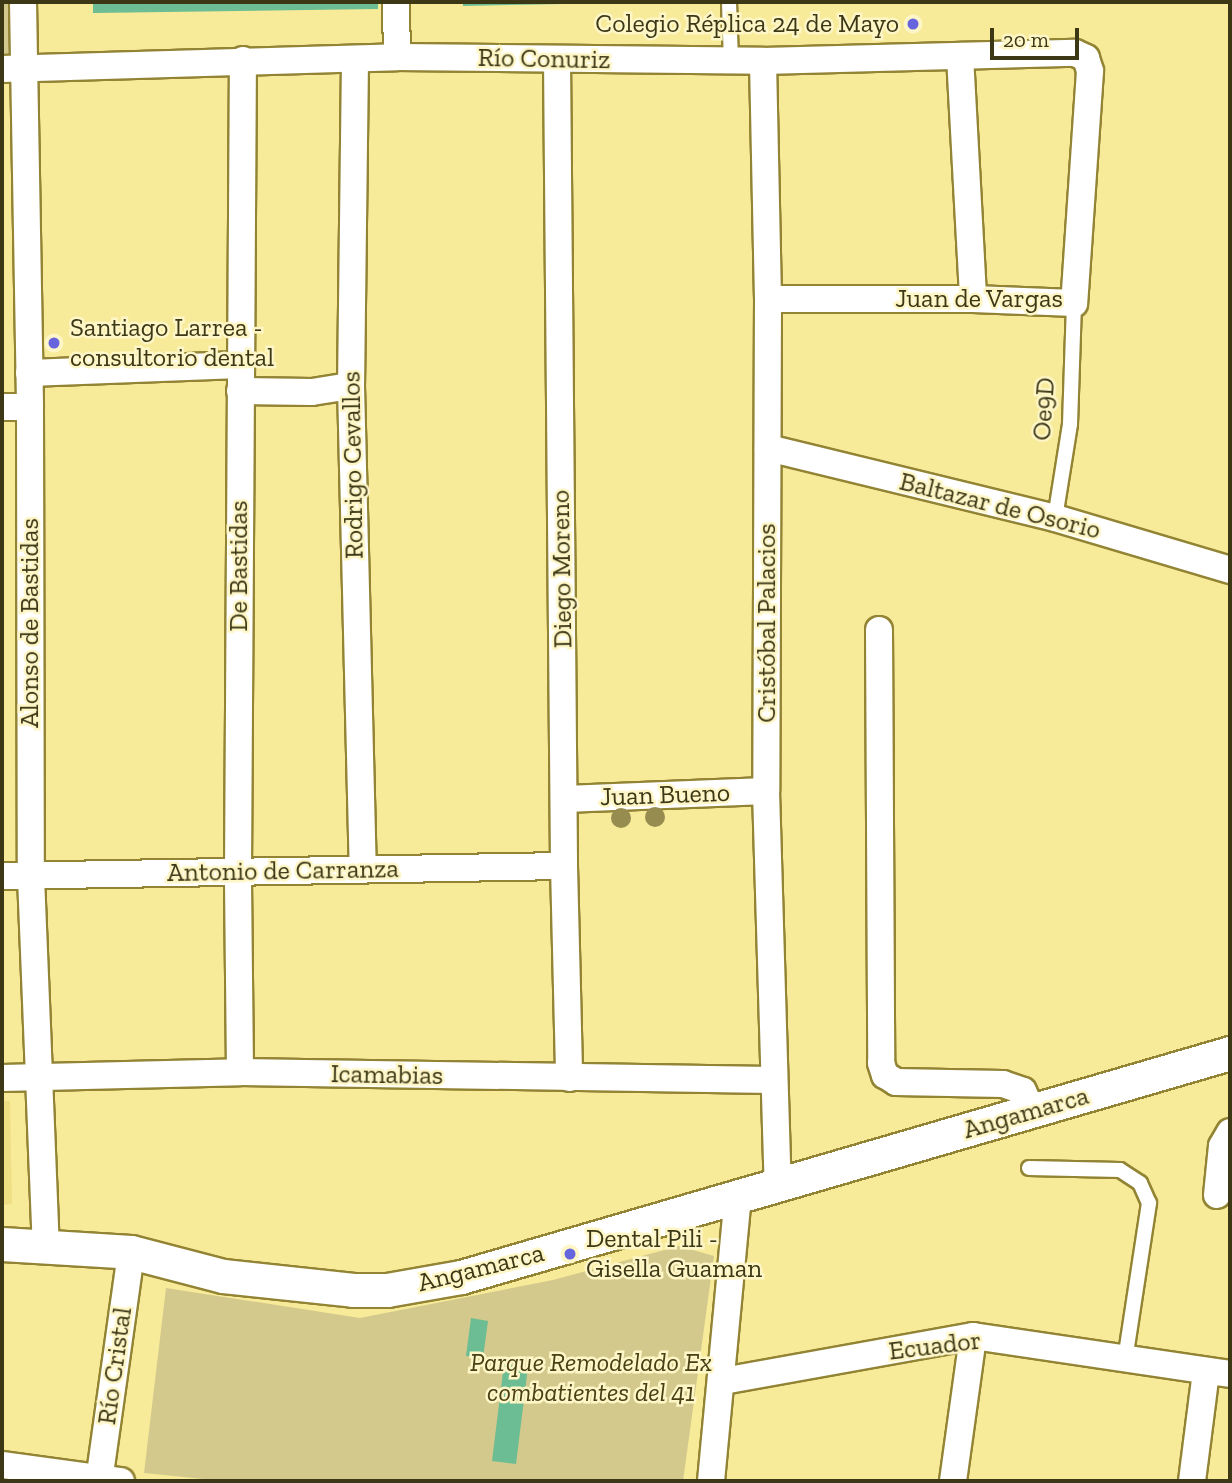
<!DOCTYPE html>
<meta charset="utf-8">
<style>
body{margin:0}
#map{position:relative;width:1232px;height:1483px;overflow:hidden;background:#f7ea99;font-family:"Zilla Slab",serif}
div>[style]{position:absolute}
.built>*{inset:0;background:#eedf85}
.green>*{inset:0;background:#d3c98d}
.building>*{inset:0;background:#6cbd93}
.roads{filter:drop-shadow(2px 0 #928434) drop-shadow(-2px 0 #928434) drop-shadow(0 2px #928434) drop-shadow(0 -2px #928434)}
.service>*{height:14px;margin:-7px;padding:0 7px;transform-origin:7px;border-radius:7px;background:#fff}
.minor>*{height:26px;margin:-13px;padding:0 13px;transform-origin:13px;border-radius:13px;background:#fff}
.tertiary>*{height:33px;margin:-16.5px;padding:0 16.5px;transform-origin:16.5px;border-radius:16.5px;background:#fff}
.trees>*{width:20px;height:20px;margin:-10px;border-radius:50%;background:#978c50}
.dots>*{width:19px;height:19px;translate:-50% -50%;box-sizing:border-box;border:4px solid #fef6c7;border-radius:50%}
span{translate:-50% -50%;white-space:nowrap;text-align:center;line-height:1.15;-webkit-text-stroke:5px #fef6c7;paint-order:stroke}
.poi-label{font-size:26px;color:#3c3715}
.right{translate:-100% -50%;text-align:right}
.left{translate:0 -50%;text-align:left}
.street-label{font-size:26px;color:#3c3715}
.park-label{font-size:26px;color:#484015;font-style:italic}
.frame{position:absolute;inset:0;border:4px solid #3c3715;pointer-events:none}
.scale{position:absolute;left:990px;top:28px;width:89px;height:32px;box-sizing:border-box;border:4px solid #3c3715;border-top:0;padding-left:9px;font-size:21px;line-height:24px;white-space:nowrap;color:#3c3715;-webkit-text-stroke:5px #fef6c7;paint-order:stroke}
</style>
<div id="map">
<div class="built">
<div style="clip-path:polygon(2px 1101px,10px 1101px,12px 1204px,2px 1205px)"></div>
</div>
<div class="green">
<div style="clip-path:polygon(2px 2px,12px 2px,13px 57px,2px 58px)"></div>
<div style="clip-path:polygon(679px 1246px,714px 1256px,683px 1481px,223px 1481px,144px 1473px,166px 1288px,360px 1318px,553px 1280px)"></div>
</div>
<div class="building">
<div style="clip-path:polygon(93px 2px,378px 2px,378px 9px,93px 13px)"></div>
<div style="clip-path:polygon(463px 2px,564px 2px,564px 4px,463px 6px)"></div>
<div style="clip-path:polygon(471px 1318px,488px 1321px,483px 1358px,466px 1356px)"></div>
<div style="clip-path:polygon(504px 1364px,528px 1367px,516px 1464px,492px 1461px)"></div>
</div>
<div class="roads">
<div class="service">
<div style="left:729px;top:2px;width:59px;rotate:88.1deg"></div>
<div style="left:1055px;top:518px;width:95px;rotate:-80.9deg"></div>
<div style="left:1070px;top:424px;width:121px;rotate:-88.1deg"></div>
<div style="left:1029px;top:1168px;width:91px;rotate:1.3deg"></div>
<div style="left:1120px;top:1170px;width:24px;rotate:33deg"></div>
<div style="left:1140px;top:1183px;width:22px;rotate:66deg"></div>
<div style="left:1149px;top:1203px;width:158px;rotate:98.7deg"></div>
</div>
<div class="minor">
<div style="left:23px;top:2px;width:405px;rotate:89deg"></div>
<div style="left:30px;top:407px;width:470px;rotate:89.9deg"></div>
<div style="left:31px;top:877px;width:367px;rotate:87.7deg"></div>
<div style="left:396px;top:2px;width:55px;rotate:89deg"></div>
<div style="left:960px;top:56px;width:243px;rotate:86.9deg"></div>
<div style="left:557px;top:59px;width:807px;rotate:89.5deg"></div>
<div style="left:564px;top:866px;width:212px;rotate:88.6deg"></div>
<div style="left:355px;top:60px;width:326px;rotate:90.7deg"></div>
<div style="left:351px;top:386px;width:483px;rotate:88.6deg"></div>
<div style="left:763px;top:61px;width:238px;rotate:88.8deg"></div>
<div style="left:768px;top:299px;width:492px;rotate:90.2deg"></div>
<div style="left:766px;top:791px;width:395px;rotate:88.3deg"></div>
<div style="left:2px;top:69px;width:395px;rotate:-1.7deg"></div>
<div style="left:397px;top:57px;width:366px;rotate:0.6deg"></div>
<div style="left:763px;top:61px;width:312px;rotate:-1.5deg"></div>
<div style="left:1075px;top:53px;width:12px;rotate:24deg"></div>
<div style="left:1086px;top:58px;width:14px;rotate:73deg"></div>
<div style="left:1090px;top:71px;width:233px;rotate:93.9deg"></div>
<div style="left:1074px;top:303px;width:101px;rotate:-177.7deg"></div>
<div style="left:973px;top:299px;width:205px;rotate:180deg"></div>
<div style="left:29px;top:373px;width:211px;rotate:-2.2deg"></div>
<div style="left:240px;top:391px;width:72px;rotate:0.8deg"></div>
<div style="left:312px;top:392px;width:39px;rotate:-9deg"></div>
<div style="left:2px;top:407px;width:28px"></div>
<div style="left:768px;top:448px;width:295px;rotate:13.7deg"></div>
<div style="left:1055px;top:518px;width:183px;rotate:16.5deg"></div>
<div style="left:879px;top:630px;width:433px;rotate:89.7deg"></div>
<div style="left:881px;top:1063px;width:13px;rotate:72deg"></div>
<div style="left:885px;top:1075px;width:13px;rotate:32deg"></div>
<div style="left:896px;top:1082px;width:107px;rotate:1.1deg"></div>
<div style="left:1003px;top:1084px;width:21px;rotate:19deg"></div>
<div style="left:1023px;top:1091px;width:22px;rotate:66deg"></div>
<div style="left:565px;top:799px;width:201px;rotate:-2.3deg"></div>
<div style="left:2px;top:876px;width:562px;rotate:-1.02deg"></div>
<div style="left:240px;top:1072px;width:201px;rotate:-90.6deg"></div>
<div style="left:238px;top:871px;width:811px;rotate:-89.65deg"></div>
<div style="left:2px;top:1078px;width:238px;rotate:-1.4deg"></div>
<div style="left:240px;top:1072px;width:532px;rotate:0.86deg"></div>
<div style="left:1217px;top:1195px;width:49px;rotate:-84.2deg"></div>
<div style="left:1222px;top:1146px;width:16px;rotate:-60deg"></div>
<div style="left:723px;top:1381px;width:254px;rotate:-10.2deg"></div>
<div style="left:973px;top:1336px;width:260px;rotate:8.4deg"></div>
<div style="left:2px;top:1465px;width:120px;rotate:7.7deg"></div>
<div style="left:99px;top:1481px;width:231px;rotate:-82deg"></div>
<div style="left:711px;top:1481px;width:284px;rotate:-84.6deg"></div>
<div style="left:953px;top:1481px;width:146px;rotate:-82.1deg"></div>
<div style="left:1192px;top:1481px;width:111px;rotate:-82.7deg"></div>
</div>
<div class="tertiary">
<div style="left:2px;top:1244px;width:129px;rotate:3.5deg"></div>
<div style="left:131px;top:1252px;width:95px;rotate:14.6deg"></div>
<div style="left:223px;top:1276px;width:131px;rotate:6.1deg"></div>
<div style="left:353px;top:1290px;width:34px"></div>
<div style="left:387px;top:1290px;width:75px;rotate:-10deg"></div>
<div style="left:461px;top:1277px;width:801px;rotate:-16.24deg"></div>
</div>
</div>
<div class="trees">
<div style="left:655px;top:817px"></div>
<div style="left:621px;top:818px"></div>
</div>
<div class="dots">
<div style="left:913px;top:24px;background:#6665de"></div>
<div style="left:54px;top:343px;background:#6665de"></div>
<div style="left:570px;top:1254px;background:#6665de"></div>
</div>
<div class="poi-label">
<span class="right" style="left:899px;top:24px">Colegio Réplica 24 de Mayo</span>
<span class="left" style="left:70px;top:343px">Santiago Larrea -<br>consultorio dental</span>
<span class="left" style="left:586px;top:1254px">Dental Pili -<br>Gisella Guaman</span>
</div>
<div class="street-label">
<span style="left:544px;top:59px;rotate:1deg">Río Conuriz</span>
<span style="left:979px;top:299px">Juan de Vargas</span>
<span style="left:1044px;top:409px;rotate:-86deg">Oe9D</span>
<span style="left:353px;top:465px;rotate:-91deg">Rodrigo Cevallos</span>
<span style="left:1000px;top:506px;rotate:14deg">Baltazar de Osorio</span>
<span style="left:239px;top:566px;rotate:-90deg">De Bastidas</span>
<span style="left:562px;top:569px;rotate:-91deg">Diego Moreno</span>
<span style="left:30px;top:623px;rotate:-90deg">Alonso de Bastidas</span>
<span style="left:767px;top:623px;rotate:-90deg">Cristóbal Palacios</span>
<span style="left:665px;top:795px;rotate:-2deg">Juan Bueno</span>
<span style="left:283px;top:871px;rotate:-1deg">Antonio de Carranza</span>
<span style="left:387px;top:1075px;rotate:1deg">Icamabias</span>
<span style="left:1026px;top:1113px;rotate:-16deg">Angamarca</span>
<span style="left:481px;top:1268px;rotate:-14deg">Angamarca</span>
<span style="left:935px;top:1346px;rotate:-7deg">Ecuador</span>
<span style="left:115px;top:1366px;rotate:-82deg">Río Cristal</span>
</div>
<div class="park-label">
<span style="left:591px;top:1378px">Parque Remodelado Ex<br>combatientes del 41</span>
</div>
<div class="frame"></div>
<div class="scale">20 m</div>
</div>
